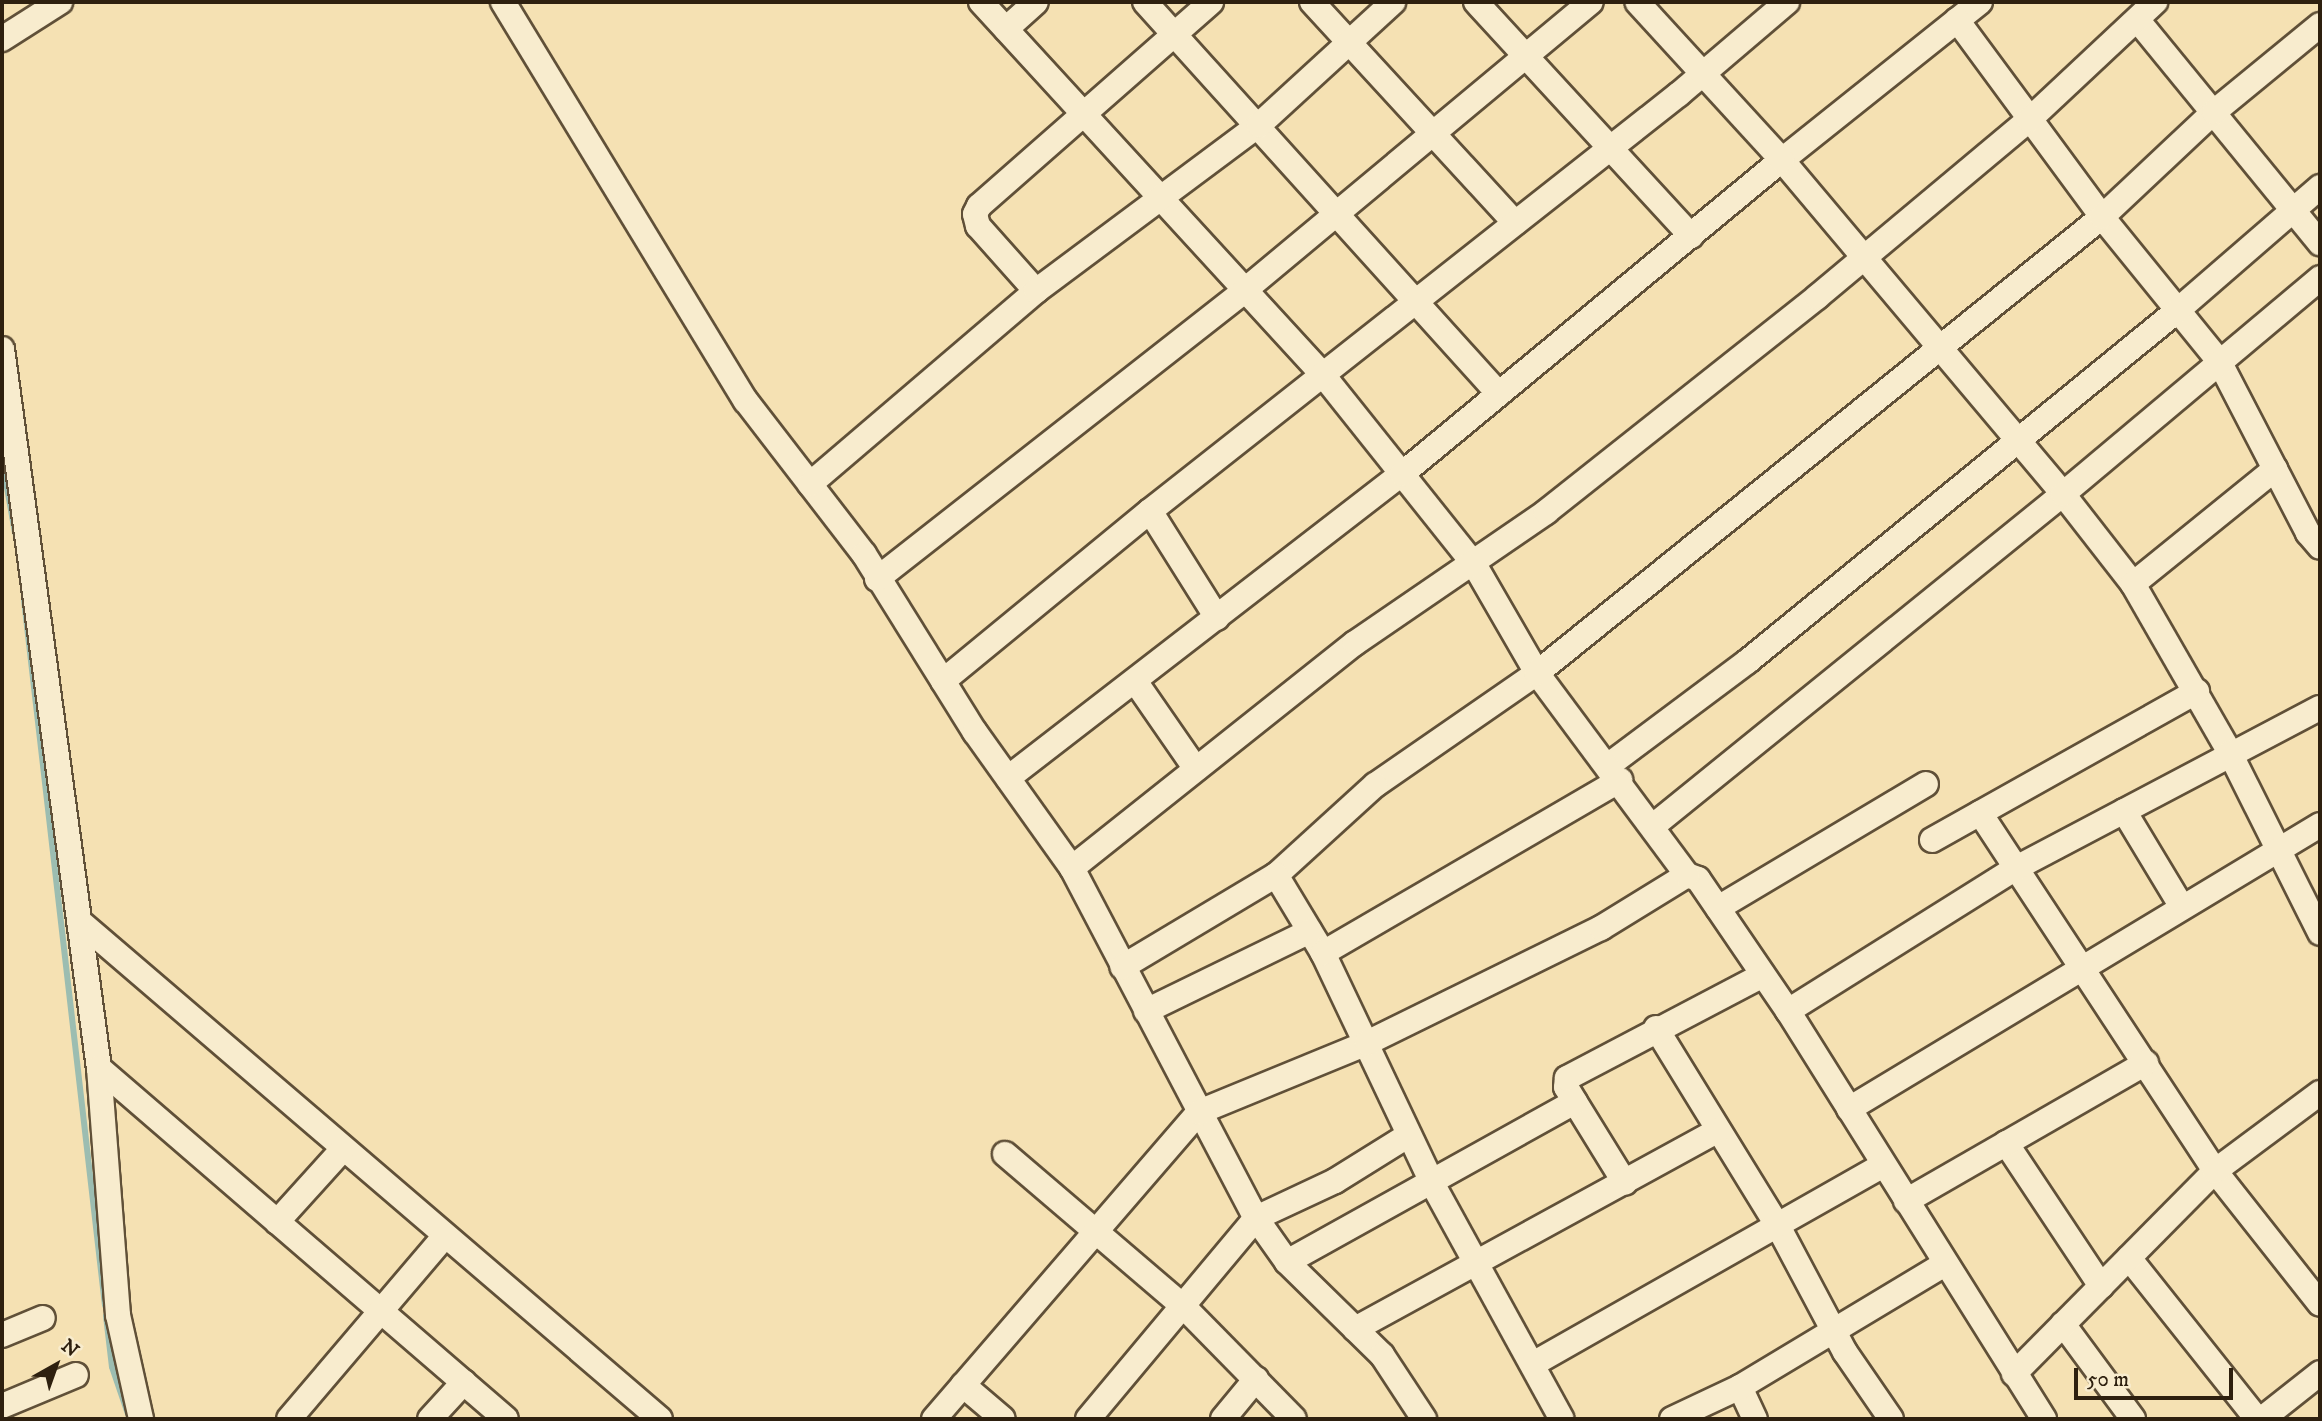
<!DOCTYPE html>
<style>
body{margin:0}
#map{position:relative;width:2322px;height:1421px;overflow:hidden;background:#f5e1b3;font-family:"IM FELL DW Pica",serif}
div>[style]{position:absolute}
.stream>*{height:6px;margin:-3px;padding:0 3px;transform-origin:3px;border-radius:3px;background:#9cbdb1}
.roads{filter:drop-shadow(2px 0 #605038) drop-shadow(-2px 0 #605038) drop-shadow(0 2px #605038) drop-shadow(0 -2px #605038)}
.minor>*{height:24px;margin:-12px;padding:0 12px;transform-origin:12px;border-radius:12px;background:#f8ecce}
span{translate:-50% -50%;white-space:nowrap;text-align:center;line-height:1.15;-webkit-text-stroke:5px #f8ecce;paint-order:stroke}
.frame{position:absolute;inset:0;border:4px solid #2e200f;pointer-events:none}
.north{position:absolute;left:21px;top:1330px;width:70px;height:70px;-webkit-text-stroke:5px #f8ecce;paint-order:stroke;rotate:40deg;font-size:19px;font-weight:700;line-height:28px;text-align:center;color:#2e200f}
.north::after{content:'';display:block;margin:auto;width:24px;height:32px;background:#2e200f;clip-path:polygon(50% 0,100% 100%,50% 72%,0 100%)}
.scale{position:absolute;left:2074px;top:1368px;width:159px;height:32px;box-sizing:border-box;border:4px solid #2e200f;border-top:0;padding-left:9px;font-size:21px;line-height:24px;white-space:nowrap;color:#2e200f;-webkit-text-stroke:5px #f8ecce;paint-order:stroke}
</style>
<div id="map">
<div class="stream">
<div style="left:2px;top:459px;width:75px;rotate:80deg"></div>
<div style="left:24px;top:600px;width:710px;rotate:83.45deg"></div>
<div style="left:106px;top:1316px;width:51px;rotate:83.3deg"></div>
<div style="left:112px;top:1367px;width:50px;rotate:71.2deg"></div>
</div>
<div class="roads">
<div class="minor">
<div style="left:503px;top:2px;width:467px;rotate:58.7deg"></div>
<div style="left:746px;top:401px;width:193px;rotate:52.4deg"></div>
<div style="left:864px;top:554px;width:210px;rotate:58.1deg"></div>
<div style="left:975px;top:732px;width:167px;rotate:54.5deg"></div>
<div style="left:1072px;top:868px;width:395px;rotate:62.3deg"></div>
<div style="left:1256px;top:1218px;width:54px;rotate:54.8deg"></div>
<div style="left:1287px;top:1262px;width:133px;rotate:44.4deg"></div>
<div style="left:1382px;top:1355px;width:77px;rotate:56.7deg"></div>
<div style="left:981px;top:2px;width:506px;rotate:47.48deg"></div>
<div style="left:1323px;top:375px;width:242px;rotate:51.4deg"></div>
<div style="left:1474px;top:564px;width:126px;rotate:60deg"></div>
<div style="left:1537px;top:673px;width:197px;rotate:145.3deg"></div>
<div style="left:1375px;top:785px;width:134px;rotate:137.7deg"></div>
<div style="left:1276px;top:875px;width:179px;rotate:149.1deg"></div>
<div style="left:1145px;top:2px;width:528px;rotate:47.92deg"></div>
<div style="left:1312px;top:2px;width:300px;rotate:47.4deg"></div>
<div style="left:1476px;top:2px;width:318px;rotate:47.4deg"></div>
<div style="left:1980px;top:2px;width:253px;rotate:141.4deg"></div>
<div style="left:1782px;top:160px;width:436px;rotate:49.9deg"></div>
<div style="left:2063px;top:494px;width:114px;rotate:52.1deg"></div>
<div style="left:2133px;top:584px;width:195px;rotate:60.1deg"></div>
<div style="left:2230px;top:753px;width:201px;rotate:63.4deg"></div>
<div style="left:1957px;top:20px;width:245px;rotate:53.6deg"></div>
<div style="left:2102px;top:217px;width:186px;rotate:50.9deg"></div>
<div style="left:2219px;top:361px;width:194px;rotate:62.6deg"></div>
<div style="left:2308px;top:533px;width:18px;rotate:49deg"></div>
<div style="left:2139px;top:22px;width:286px;rotate:50.7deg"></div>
<div style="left:1006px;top:29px;width:40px;rotate:-42deg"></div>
<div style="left:2px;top:39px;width:69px;rotate:-32.5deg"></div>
<div style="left:1036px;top:291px;width:87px;rotate:-131.7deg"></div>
<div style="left:978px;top:226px;width:12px;rotate:-104deg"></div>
<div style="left:975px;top:214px;width:9px;rotate:-63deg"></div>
<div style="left:979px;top:206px;width:309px;rotate:-41.3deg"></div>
<div style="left:2px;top:349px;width:726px;rotate:82.32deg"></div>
<div style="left:99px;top:1068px;width:248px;rotate:85.6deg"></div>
<div style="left:118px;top:1315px;width:107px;rotate:77.5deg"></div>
<div style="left:810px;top:484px;width:297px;rotate:-40.5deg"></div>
<div style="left:1036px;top:291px;width:278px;rotate:-36.7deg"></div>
<div style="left:1259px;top:125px;width:182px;rotate:-42.5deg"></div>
<div style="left:1150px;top:511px;width:126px;rotate:57.9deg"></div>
<div style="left:877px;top:579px;width:468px;rotate:-38.1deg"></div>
<div style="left:1245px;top:290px;width:450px;rotate:-39.8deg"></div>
<div style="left:2133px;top:584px;width:183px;rotate:-39deg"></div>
<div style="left:943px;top:681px;width:268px;rotate:-39.4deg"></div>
<div style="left:1150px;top:511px;width:674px;rotate:-38.25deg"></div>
<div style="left:1679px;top:94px;width:142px;rotate:-40.4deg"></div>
<div style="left:1135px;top:681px;width:107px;rotate:55.3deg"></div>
<div style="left:1609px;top:765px;width:174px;rotate:-36.8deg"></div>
<div style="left:1748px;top:661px;width:555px;rotate:-39.22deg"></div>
<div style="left:2178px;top:310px;width:188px;rotate:-40.9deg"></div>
<div style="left:1008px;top:778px;width:498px;rotate:-37.7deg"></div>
<div style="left:1402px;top:474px;width:493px;rotate:-39.6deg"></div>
<div style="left:1782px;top:160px;width:214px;rotate:-132.5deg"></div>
<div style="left:2124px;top:811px;width:112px;rotate:58.9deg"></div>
<div style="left:1980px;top:813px;width:428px;rotate:56.7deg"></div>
<div style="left:2215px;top:1171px;width:169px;rotate:51.7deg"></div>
<div style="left:1653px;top:826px;width:528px;rotate:-39deg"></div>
<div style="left:2063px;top:494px;width:336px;rotate:-40deg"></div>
<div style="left:1932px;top:840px;width:304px;rotate:-29.3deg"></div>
<div style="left:1072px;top:868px;width:362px;rotate:-38.5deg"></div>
<div style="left:1355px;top:643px;width:232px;rotate:-34.4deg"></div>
<div style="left:1546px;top:512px;width:346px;rotate:-38.4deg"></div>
<div style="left:1817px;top:297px;width:276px;rotate:-39.9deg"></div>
<div style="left:2029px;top:120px;width:173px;rotate:-43.1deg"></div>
<div style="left:1276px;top:875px;width:91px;rotate:58.9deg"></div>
<div style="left:1323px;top:953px;width:255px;rotate:64.6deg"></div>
<div style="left:1432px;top:1183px;width:269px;rotate:61.2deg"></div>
<div style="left:1718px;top:908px;width:242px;rotate:-30.8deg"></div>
<div style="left:79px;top:921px;width:765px;rotate:40.6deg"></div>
<div style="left:1323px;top:953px;width:344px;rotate:-30.2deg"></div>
<div style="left:1146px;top:1011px;width:182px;rotate:-26deg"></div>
<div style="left:1788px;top:1011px;width:271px;rotate:-32.1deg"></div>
<div style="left:2018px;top:867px;width:341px;rotate:-27.8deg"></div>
<div style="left:1656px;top:1028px;width:235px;rotate:58.4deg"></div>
<div style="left:1779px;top:1228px;width:140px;rotate:62deg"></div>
<div style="left:1845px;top:1352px;width:81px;rotate:55.5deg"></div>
<div style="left:99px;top:1068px;width:537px;rotate:40.77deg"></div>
<div style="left:1575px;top:1102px;width:95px;rotate:58.3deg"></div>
<div style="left:1849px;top:1109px;width:550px;rotate:-31.09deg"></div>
<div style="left:2006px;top:1143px;width:172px;rotate:56.4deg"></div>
<div style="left:1005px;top:1154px;width:234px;rotate:40.5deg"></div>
<div style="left:1183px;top:1306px;width:158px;rotate:45.5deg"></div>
<div style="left:1906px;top:1201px;width:277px;rotate:-29.9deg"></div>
<div style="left:277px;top:1222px;width:98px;rotate:-47.9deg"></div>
<div style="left:2129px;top:1258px;width:206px;rotate:51.5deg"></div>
<div style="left:1287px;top:1262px;width:329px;rotate:-29.1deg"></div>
<div style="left:1575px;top:1102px;width:17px;rotate:-121deg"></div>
<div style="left:1566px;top:1087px;width:9px;rotate:-84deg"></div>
<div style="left:1567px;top:1078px;width:221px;rotate:-27.7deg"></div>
<div style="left:2063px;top:1324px;width:118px;rotate:53.6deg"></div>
<div style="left:1355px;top:1329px;width:414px;rotate:-28.7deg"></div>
<div style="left:2px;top:1335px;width:44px;rotate:-22.5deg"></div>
<div style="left:1533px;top:1364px;width:403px;rotate:-29.6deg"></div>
<div style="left:2014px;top:1374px;width:286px;rotate:-45.3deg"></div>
<div style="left:2215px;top:1171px;width:131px;rotate:-36.6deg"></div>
<div style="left:963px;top:1385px;width:52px;rotate:40.4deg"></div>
<div style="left:1740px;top:1387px;width:35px;rotate:65deg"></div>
<div style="left:2px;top:1406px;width:80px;rotate:-22.7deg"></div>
<div style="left:289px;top:1419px;width:240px;rotate:-49.6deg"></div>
<div style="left:430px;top:1419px;width:50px;rotate:-47.4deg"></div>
<div style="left:934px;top:1419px;width:406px;rotate:-49.2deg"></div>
<div style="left:1199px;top:1112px;width:182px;rotate:-22.3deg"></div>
<div style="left:1367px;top:1043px;width:261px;rotate:-26.2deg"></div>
<div style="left:1601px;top:928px;width:101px;rotate:-31.6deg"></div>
<div style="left:1088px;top:1419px;width:262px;rotate:-50.1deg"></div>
<div style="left:1256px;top:1218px;width:87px;rotate:-25.1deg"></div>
<div style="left:1335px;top:1181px;width:87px;rotate:-31.9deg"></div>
<div style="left:1223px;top:1419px;width:52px;rotate:-50.5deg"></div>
<div style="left:1672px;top:1419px;width:75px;rotate:-25.2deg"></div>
<div style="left:1740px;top:1387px;width:239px;rotate:-31deg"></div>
<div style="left:2044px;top:1419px;width:482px;rotate:-122.1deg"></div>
<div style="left:1788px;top:1011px;width:160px;rotate:-124.3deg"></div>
<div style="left:1698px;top:879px;width:12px;rotate:-160deg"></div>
<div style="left:1687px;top:875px;width:252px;rotate:-126.6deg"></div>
<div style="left:1537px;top:673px;width:726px;rotate:-38.91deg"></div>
<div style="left:2102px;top:217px;width:154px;rotate:-43.2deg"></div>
<div style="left:2214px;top:112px;width:137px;rotate:-39.4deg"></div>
<div style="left:2262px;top:1419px;width:74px;rotate:-38.4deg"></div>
</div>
</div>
<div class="frame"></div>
<div class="north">N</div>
<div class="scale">50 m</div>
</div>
